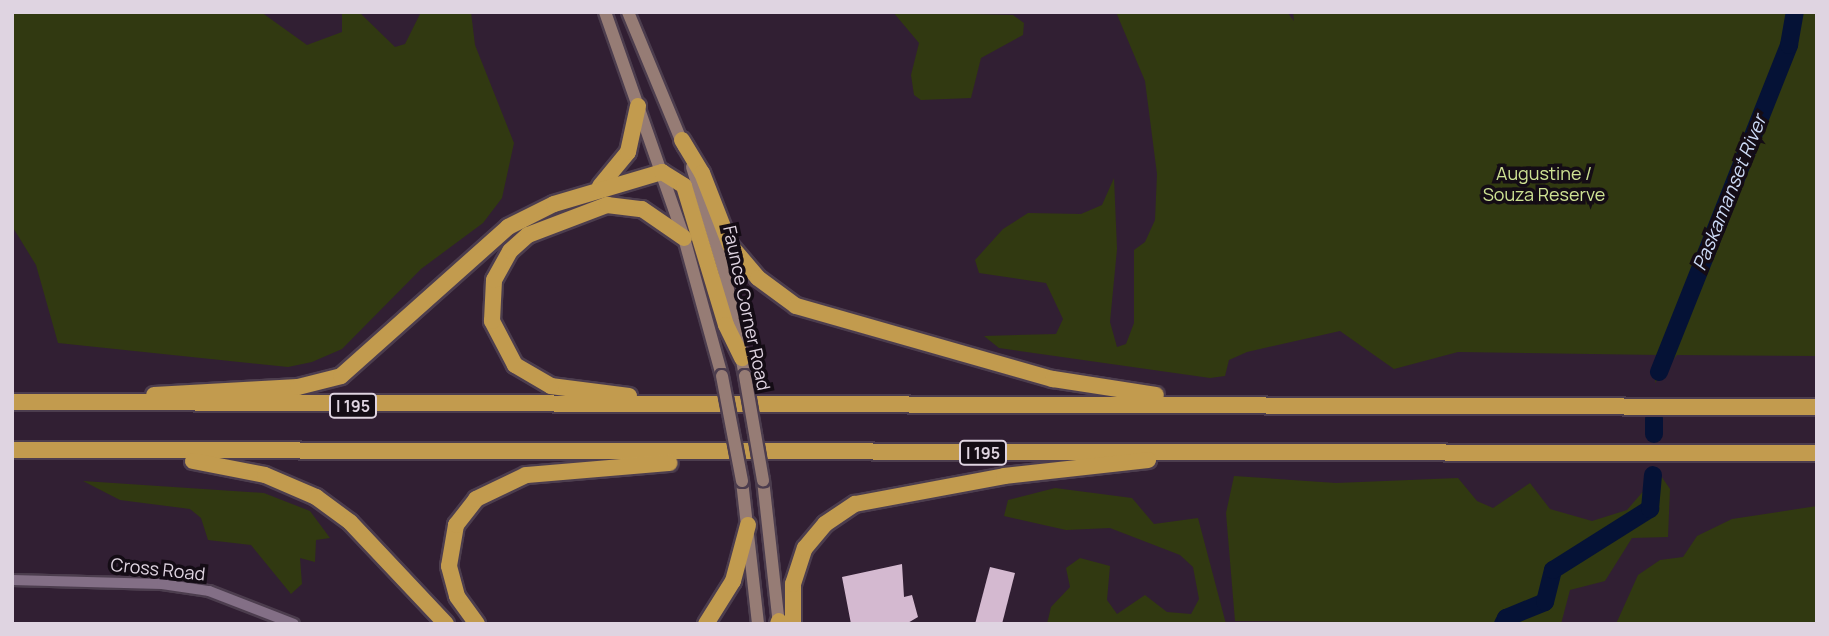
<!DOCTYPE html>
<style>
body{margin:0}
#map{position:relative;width:1829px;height:636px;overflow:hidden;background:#311f33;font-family:Manrope,sans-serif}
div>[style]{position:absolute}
.green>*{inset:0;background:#313911}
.river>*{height:18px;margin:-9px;padding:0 9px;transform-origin:9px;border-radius:9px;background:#051236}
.building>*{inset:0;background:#d4b9d0}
.roads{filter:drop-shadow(2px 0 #4c3d4e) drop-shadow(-2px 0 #4c3d4e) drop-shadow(0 2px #4c3d4e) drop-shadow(0 -2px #4c3d4e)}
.tertiary>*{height:10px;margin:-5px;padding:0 5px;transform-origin:5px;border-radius:5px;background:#836f86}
.secondary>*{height:12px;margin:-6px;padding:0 6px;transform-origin:6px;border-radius:6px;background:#967c75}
.motorway>*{height:16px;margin:-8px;padding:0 8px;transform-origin:8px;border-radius:8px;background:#c29b4e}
.bridges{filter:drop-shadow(2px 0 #4c3d4e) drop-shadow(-2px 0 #4c3d4e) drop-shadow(0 2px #4c3d4e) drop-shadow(0 -2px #4c3d4e)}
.secondary-bridge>*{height:12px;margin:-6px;padding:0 6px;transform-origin:6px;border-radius:6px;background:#967c75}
span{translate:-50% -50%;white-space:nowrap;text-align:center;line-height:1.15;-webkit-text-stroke:7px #140c15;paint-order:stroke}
.shield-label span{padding:2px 5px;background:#140c15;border:2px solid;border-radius:5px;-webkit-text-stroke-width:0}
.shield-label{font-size:16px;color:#dfd4e1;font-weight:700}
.park-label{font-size:18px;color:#cee293}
.street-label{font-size:18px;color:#dfd4e1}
.water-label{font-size:19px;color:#ccdaf6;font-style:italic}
.frame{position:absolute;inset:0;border:14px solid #dfd4e1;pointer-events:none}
</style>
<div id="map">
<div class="green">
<div style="clip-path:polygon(12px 12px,261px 12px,307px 45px,342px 32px,342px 12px,359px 12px,395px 47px,405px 44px,421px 12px,471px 12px,475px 45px,514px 143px,502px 198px,483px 223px,421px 269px,342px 349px,312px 362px,288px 367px,58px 343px,36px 265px,12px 226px)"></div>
<div style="clip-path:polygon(893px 12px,1013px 15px,1024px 23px,1023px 35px,981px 58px,971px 98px,921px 100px,914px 95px,911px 75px,919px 43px)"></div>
<div style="clip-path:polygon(1116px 12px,1287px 12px,1294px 21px,1293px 12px,1817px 12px,1817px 356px,1677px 355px,1655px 383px,1659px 355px,1458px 352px,1394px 369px,1340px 331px,1247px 352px,1229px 360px,1225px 376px,1210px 378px,999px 348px,984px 336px,1056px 334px,1063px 319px,1046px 283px,979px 273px,975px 260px,1003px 229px,1028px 213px,1081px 214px,1102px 205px,1114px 178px,1117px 249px,1110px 322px,1117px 347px,1126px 344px,1134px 323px,1134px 250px,1145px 242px,1155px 220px,1157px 174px,1145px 81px)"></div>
<div style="clip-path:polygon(1659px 473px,1670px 489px,1668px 537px,1632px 538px,1605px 581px,1570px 590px,1561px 624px,1235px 621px,1226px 513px,1234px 476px,1336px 483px,1458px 478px,1477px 501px,1493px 508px,1530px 483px,1550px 509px,1592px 521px,1627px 510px)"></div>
<div style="clip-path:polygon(83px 481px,264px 493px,310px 511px,330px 538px,316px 540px,315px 562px,300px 558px,302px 584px,291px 594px,251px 545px,208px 540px,201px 518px,190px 509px,120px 500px)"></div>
<div style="clip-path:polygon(1055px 488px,1132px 498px,1154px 524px,1198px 518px,1226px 624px,1047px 624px,1051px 607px,1070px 587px,1066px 568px,1080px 558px,1110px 566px,1107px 600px,1117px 614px,1145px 595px,1167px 612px,1191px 614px,1199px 599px,1193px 567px,1180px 555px,1110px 528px,1066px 530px,1004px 516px,1008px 500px)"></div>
<div style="clip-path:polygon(1817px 506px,1817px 624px,1616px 624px,1638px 575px,1660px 560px,1683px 557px,1697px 536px,1732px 519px)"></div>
</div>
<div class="river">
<div style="left:1659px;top:372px;width:352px;rotate:-68.3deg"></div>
<div style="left:1789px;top:45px;width:34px;rotate:-80deg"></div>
<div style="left:1654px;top:419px;width:15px;rotate:90deg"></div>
<div style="left:1503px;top:624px;width:7px;rotate:-63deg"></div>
<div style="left:1506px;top:618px;width:42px;rotate:-22.3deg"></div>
<div style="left:1545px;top:602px;width:33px;rotate:-76deg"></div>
<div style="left:1553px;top:570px;width:115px;rotate:-32.2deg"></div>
<div style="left:1650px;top:509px;width:34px;rotate:-85deg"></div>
</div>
<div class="building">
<div style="clip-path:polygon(902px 564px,904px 597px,912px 595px,918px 617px,906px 624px,851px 624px,842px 577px)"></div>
<div style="clip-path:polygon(990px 567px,1015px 573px,1002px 624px,975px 624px)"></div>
</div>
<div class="roads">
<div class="tertiary">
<div style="left:12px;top:580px;width:150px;rotate:1.5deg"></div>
<div style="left:162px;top:584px;width:48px;rotate:8.5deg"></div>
<div style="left:209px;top:591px;width:91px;rotate:21.2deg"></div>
</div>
<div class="secondary">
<div style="left:605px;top:12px;width:239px;rotate:70.7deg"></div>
<div style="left:684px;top:238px;width:143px;rotate:74.6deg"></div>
<div style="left:628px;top:12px;width:146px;rotate:67.5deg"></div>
<div style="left:692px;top:167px;width:112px;rotate:72.9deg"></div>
<div style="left:725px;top:274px;width:104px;rotate:78.9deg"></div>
<div style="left:763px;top:480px;width:145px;rotate:83.7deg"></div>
<div style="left:742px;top:481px;width:144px;rotate:83.6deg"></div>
</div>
<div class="motorway">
<div style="left:682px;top:140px;width:39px;rotate:59deg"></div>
<div style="left:702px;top:173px;width:77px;rotate:68.7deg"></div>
<div style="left:730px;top:245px;width:43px;rotate:49.7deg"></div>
<div style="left:758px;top:278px;width:47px;rotate:36.4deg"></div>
<div style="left:796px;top:306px;width:267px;rotate:15.9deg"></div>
<div style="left:1053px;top:379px;width:104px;rotate:8.8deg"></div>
<div style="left:600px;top:186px;width:44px;rotate:-50.5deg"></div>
<div style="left:628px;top:152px;width:47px;rotate:-77.7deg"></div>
<div style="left:154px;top:395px;width:144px;rotate:-3.2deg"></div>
<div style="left:298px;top:387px;width:44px;rotate:-14.3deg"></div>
<div style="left:341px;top:376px;width:224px;rotate:-41.7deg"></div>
<div style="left:508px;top:227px;width:51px;rotate:-26.6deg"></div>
<div style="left:554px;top:204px;width:113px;rotate:-16.5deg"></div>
<div style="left:662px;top:172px;width:26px;rotate:32deg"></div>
<div style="left:684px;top:186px;width:145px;rotate:73.2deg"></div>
<div style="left:726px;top:325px;width:37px;rotate:64deg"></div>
<div style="left:629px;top:396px;width:79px;rotate:-172.7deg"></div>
<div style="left:551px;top:386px;width:42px;rotate:-149.7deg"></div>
<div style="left:515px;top:365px;width:50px;rotate:-117.6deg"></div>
<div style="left:492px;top:321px;width:41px;rotate:-87.2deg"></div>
<div style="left:494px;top:280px;width:33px;rotate:-61deg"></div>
<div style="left:510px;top:251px;width:24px;rotate:-42deg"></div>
<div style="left:528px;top:235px;width:85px;rotate:-20.8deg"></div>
<div style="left:607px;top:205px;width:35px;rotate:7deg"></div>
<div style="left:642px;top:209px;width:51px;rotate:34.6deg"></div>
<div style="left:12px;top:402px;width:1805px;rotate:0.16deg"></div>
<div style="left:12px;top:450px;width:1805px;rotate:0.1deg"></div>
<div style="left:193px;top:461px;width:73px;rotate:11deg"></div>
<div style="left:265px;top:475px;width:56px;rotate:23.3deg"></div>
<div style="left:316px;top:497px;width:42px;rotate:36.3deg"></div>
<div style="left:350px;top:522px;width:140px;rotate:46.7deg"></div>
<div style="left:477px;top:624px;width:34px;rotate:-126deg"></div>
<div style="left:457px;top:596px;width:31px;rotate:-105deg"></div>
<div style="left:449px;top:566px;width:42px;rotate:-80.3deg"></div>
<div style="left:456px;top:525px;width:33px;rotate:-52deg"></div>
<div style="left:476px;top:499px;width:55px;rotate:-25.6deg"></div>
<div style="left:526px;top:475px;width:144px;rotate:-4.8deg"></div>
<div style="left:706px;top:624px;width:51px;rotate:-57.9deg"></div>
<div style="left:733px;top:581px;width:58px;rotate:-75deg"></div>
<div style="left:778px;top:624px;width:3px;rotate:-72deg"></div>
<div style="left:793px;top:624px;width:40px;rotate:-90deg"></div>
<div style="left:793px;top:584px;width:38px;rotate:-72deg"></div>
<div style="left:805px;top:548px;width:31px;rotate:-50deg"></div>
<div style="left:825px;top:524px;width:36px;rotate:-34deg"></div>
<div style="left:855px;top:504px;width:152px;rotate:-10.6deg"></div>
<div style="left:1004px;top:476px;width:145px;rotate:-6.3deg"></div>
</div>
</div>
<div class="bridges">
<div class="secondary-bridge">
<div style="left:722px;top:376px;width:107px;rotate:79.2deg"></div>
<div style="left:745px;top:376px;width:106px;rotate:80.2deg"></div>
</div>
</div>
<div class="shield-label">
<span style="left:353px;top:406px">I 195</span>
<span style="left:983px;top:453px">I 195</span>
</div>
<div class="park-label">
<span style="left:1544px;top:184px">Augustine /<br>Souza Reserve</span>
</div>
<div class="street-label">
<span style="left:747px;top:308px;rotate:78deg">Faunce Corner Road</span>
<span style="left:158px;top:569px;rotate:6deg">Cross Road</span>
</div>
<div class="water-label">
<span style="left:1730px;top:193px;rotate:-68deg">Paskamanset River</span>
</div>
<div class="frame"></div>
</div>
